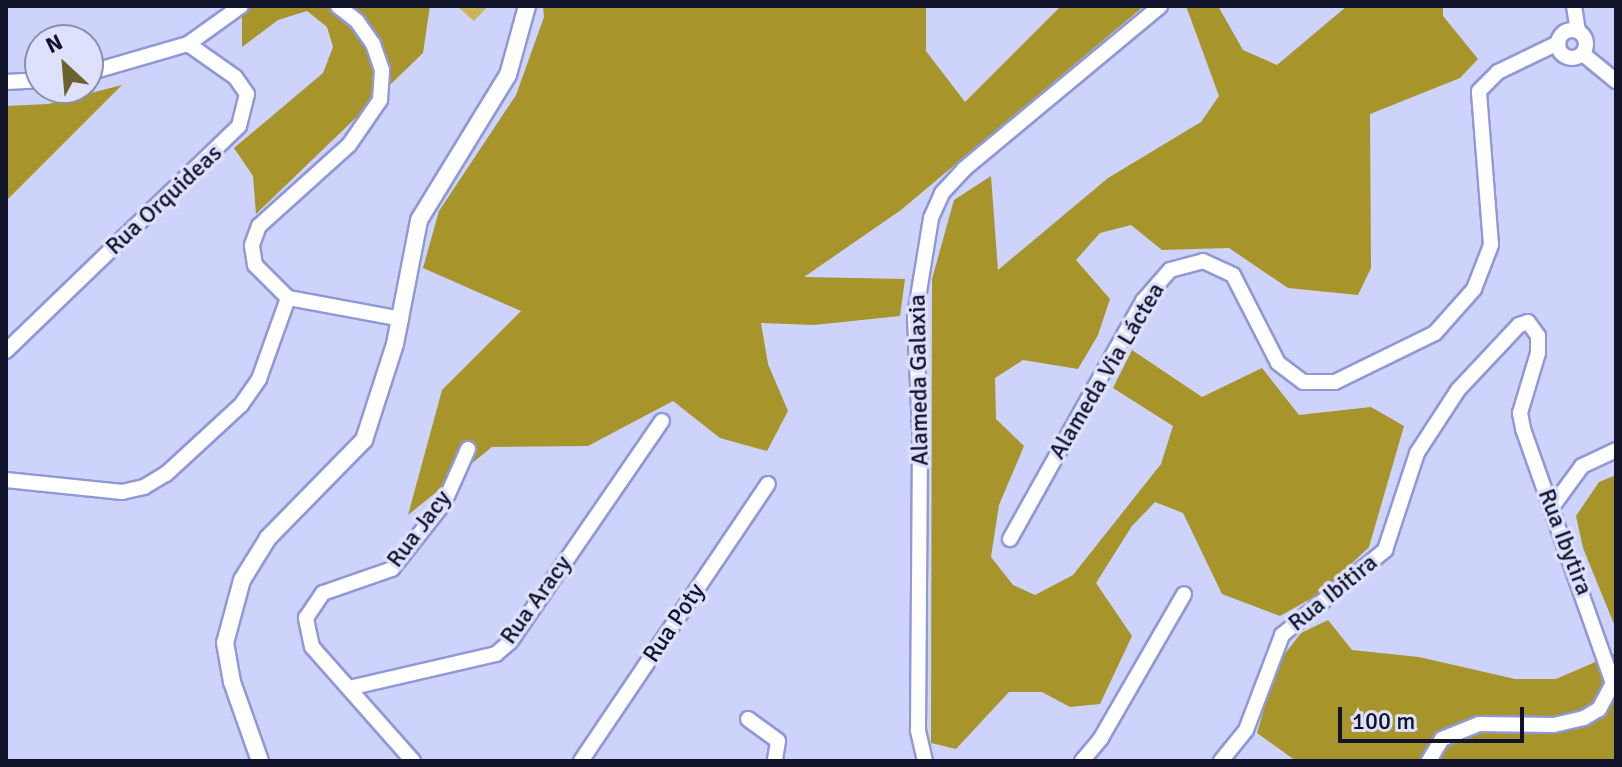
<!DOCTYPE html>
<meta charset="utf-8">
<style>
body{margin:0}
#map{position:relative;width:1622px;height:767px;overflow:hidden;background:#cdd3fb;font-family:Signika,sans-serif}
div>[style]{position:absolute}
.green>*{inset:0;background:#c9b554}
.forest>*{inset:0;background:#a7942a}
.roads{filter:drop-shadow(2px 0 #9098d7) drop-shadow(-2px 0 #9098d7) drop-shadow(0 2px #9098d7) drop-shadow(0 -2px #9098d7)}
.minor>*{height:14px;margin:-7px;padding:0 7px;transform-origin:7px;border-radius:7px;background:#fff}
.minor>.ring{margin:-7px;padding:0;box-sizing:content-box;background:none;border:14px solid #fff;border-radius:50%}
.tertiary>*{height:16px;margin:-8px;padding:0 8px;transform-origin:8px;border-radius:8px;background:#fff}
span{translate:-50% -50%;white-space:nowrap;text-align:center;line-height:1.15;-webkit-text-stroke:7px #dde1fc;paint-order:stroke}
.street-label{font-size:24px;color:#11132a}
.frame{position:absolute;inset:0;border:8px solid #11132a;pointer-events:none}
.north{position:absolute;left:24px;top:24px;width:80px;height:80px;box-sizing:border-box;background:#dde1fc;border:2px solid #8b8fa8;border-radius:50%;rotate:334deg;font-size:22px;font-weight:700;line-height:32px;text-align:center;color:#11132a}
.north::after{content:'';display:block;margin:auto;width:28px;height:36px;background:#6c622e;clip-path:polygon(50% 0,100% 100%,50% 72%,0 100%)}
.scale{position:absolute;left:1338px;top:707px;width:186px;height:36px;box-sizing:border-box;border:4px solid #11132a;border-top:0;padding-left:10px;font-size:24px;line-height:28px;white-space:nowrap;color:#11132a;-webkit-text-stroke:6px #dde1fc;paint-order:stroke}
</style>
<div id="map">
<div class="green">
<div style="clip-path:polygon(457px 6px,488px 6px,474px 21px)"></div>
</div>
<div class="forest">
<div style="clip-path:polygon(242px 6px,430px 6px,423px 53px,256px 214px,253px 176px,234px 148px,323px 73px,333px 47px,327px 27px,307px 11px,278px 20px,242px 47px)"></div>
<div style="clip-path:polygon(543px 6px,926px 6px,926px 51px,965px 102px,1061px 6px,1144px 6px,901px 210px,804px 277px,905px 279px,900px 316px,814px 325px,761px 323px,768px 364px,788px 411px,767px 451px,720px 438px,673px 401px,588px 446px,492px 447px,408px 515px,442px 390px,521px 311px,423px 268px,439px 211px,516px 95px,544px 17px)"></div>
<div style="clip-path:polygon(1186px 6px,1218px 6px,1243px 50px,1277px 65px,1347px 6px,1443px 6px,1443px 16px,1478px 59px,1460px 78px,1370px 114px,1371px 268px,1358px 295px,1288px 288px,1229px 248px,1162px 250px,1131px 225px,1100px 233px,1076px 260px,1110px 299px,1098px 335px,1078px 369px,1023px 360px,995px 378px,996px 419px,1024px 446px,999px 505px,991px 557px,1013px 585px,1035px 595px,1073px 575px,1161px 464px,1173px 426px,1113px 388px,1132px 350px,1202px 397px,1262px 368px,1299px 415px,1371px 407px,1404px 426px,1369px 547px,1321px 593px,1280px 616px,1222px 594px,1183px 513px,1155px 502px,1132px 526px,1096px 583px,1132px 636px,1100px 704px,1070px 707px,1042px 692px,1009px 692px,956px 749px,931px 743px,932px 279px,954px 200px,991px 176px,998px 270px,1108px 178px,1201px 122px,1219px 96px)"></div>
<div style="clip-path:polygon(122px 85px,6px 201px,6px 106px,48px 104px)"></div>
<div style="clip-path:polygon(1616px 475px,1616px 629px,1583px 548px,1576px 516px,1599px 482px)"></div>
<div style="clip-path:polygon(1328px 620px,1352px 650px,1419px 657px,1515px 679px,1556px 679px,1616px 653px,1616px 761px,1296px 761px,1257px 733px,1277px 664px,1301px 633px)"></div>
</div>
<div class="roads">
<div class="minor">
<div style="left:1574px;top:6px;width:25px;rotate:81deg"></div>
<div class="ring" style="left:1558px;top:30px;width:14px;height:14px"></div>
<div style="left:1583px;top:54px;width:43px;rotate:39.3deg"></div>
<div style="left:88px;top:73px;width:104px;rotate:-16.2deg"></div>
<div style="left:188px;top:44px;width:65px;rotate:-35.6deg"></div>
<div style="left:6px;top:82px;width:34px;rotate:-3deg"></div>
<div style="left:288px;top:298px;width:115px;rotate:10.5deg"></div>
<div style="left:6px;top:351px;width:324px;rotate:-44deg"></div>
<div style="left:239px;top:126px;width:33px;rotate:-76deg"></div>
<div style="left:247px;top:94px;width:21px;rotate:-125deg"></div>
<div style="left:235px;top:77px;width:57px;rotate:-144.9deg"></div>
<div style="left:6px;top:480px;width:117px;rotate:5.9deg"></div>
<div style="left:122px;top:492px;width:23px;rotate:-13deg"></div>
<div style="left:144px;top:487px;width:26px;rotate:-31deg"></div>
<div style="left:166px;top:474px;width:102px;rotate:-42.6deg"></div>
<div style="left:241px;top:405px;width:32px;rotate:-55deg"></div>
<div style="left:259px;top:379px;width:86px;rotate:-70.3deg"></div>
<div style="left:288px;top:298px;width:47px;rotate:-135deg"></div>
<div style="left:255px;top:265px;width:20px;rotate:-99deg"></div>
<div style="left:252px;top:245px;width:20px;rotate:-70deg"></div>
<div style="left:259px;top:226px;width:121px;rotate:-42deg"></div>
<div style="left:349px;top:145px;width:55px;rotate:-55.4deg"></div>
<div style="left:380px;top:100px;width:30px;rotate:-86deg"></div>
<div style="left:382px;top:70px;width:28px;rotate:-109deg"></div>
<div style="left:373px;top:44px;width:28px;rotate:-125deg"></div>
<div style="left:357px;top:21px;width:24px;rotate:-142deg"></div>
<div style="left:1552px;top:507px;width:51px;rotate:-53.8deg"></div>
<div style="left:1582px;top:466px;width:38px;rotate:-25deg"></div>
<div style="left:1010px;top:539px;width:273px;rotate:-60.8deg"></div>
<div style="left:1143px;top:301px;width:41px;rotate:-48.9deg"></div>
<div style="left:1170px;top:270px;width:34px;rotate:-15deg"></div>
<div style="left:1203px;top:261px;width:33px;rotate:25deg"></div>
<div style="left:1233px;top:275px;width:99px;rotate:62.9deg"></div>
<div style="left:1278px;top:363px;width:31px;rotate:37deg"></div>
<div style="left:1303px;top:382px;width:32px"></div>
<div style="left:1335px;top:382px;width:111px;rotate:-26.1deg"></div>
<div style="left:1435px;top:333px;width:59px;rotate:-48.4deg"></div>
<div style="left:1474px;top:289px;width:47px;rotate:-68.9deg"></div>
<div style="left:1491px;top:245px;width:154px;rotate:-94.5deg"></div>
<div style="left:1479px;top:91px;width:27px;rotate:-45deg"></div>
<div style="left:1498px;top:72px;width:67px;rotate:-25.8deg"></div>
<div style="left:349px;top:688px;width:151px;rotate:-13deg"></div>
<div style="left:496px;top:654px;width:18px;rotate:-41deg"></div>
<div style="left:510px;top:642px;width:268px;rotate:-55.5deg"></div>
<div style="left:748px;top:719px;width:37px;rotate:36deg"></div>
<div style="left:778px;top:741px;width:20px;rotate:99deg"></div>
<div style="left:413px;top:761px;width:152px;rotate:-131.5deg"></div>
<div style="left:312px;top:647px;width:30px;rotate:-102deg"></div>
<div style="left:306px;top:618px;width:30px;rotate:-56deg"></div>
<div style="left:323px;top:593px;width:73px;rotate:-19.2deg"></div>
<div style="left:392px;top:569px;width:84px;rotate:-51.8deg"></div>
<div style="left:444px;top:503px;width:59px;rotate:-66deg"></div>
<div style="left:581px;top:761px;width:334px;rotate:-56deg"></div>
<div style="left:925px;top:761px;width:32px;rotate:-103deg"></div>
<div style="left:918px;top:730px;width:299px;rotate:-89.6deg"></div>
<div style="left:920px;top:431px;width:115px;rotate:-92.5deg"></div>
<div style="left:915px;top:316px;width:99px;rotate:-80.7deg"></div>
<div style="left:931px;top:218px;width:27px;rotate:-66deg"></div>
<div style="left:942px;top:193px;width:33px;rotate:-47deg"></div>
<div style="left:964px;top:169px;width:255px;rotate:-39.7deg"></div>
<div style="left:1082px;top:761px;width:30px;rotate:-50deg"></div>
<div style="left:1101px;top:738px;width:166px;rotate:-60deg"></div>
<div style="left:1221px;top:761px;width:40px;rotate:-51deg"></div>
<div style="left:1246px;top:730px;width:102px;rotate:-69.2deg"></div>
<div style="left:1282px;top:635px;width:134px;rotate:-39.5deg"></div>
<div style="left:1385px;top:550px;width:102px;rotate:-71.7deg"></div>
<div style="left:1417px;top:453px;width:75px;rotate:-56.9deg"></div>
<div style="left:1458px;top:390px;width:89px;rotate:-46.8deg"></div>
<div style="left:1519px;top:325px;width:9px;rotate:-18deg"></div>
<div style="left:1528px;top:322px;width:17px;rotate:54deg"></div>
<div style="left:1538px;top:336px;width:17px;rotate:90deg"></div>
<div style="left:1538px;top:353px;width:63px;rotate:106.7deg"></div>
<div style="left:1520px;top:413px;width:16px;rotate:79deg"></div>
<div style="left:1523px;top:429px;width:269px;rotate:70.5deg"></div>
<div style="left:1613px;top:683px;width:30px;rotate:118deg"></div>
<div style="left:1599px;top:709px;width:17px;rotate:149deg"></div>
<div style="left:1584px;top:718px;width:31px;rotate:167deg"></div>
<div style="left:1554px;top:725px;width:75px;rotate:-179.2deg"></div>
<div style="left:1479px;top:724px;width:40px;rotate:158deg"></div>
<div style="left:1442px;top:739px;width:26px;rotate:121deg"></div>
</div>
<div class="tertiary">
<div style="left:260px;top:761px;width:84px;rotate:-109.5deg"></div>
<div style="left:232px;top:682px;width:40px;rotate:-100deg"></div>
<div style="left:225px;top:643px;width:65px;rotate:-74.9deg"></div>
<div style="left:242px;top:580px;width:49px;rotate:-58.2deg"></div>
<div style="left:268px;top:538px;width:137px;rotate:-45.6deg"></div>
<div style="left:364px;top:440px;width:101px;rotate:-72.1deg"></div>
<div style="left:395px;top:344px;width:126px;rotate:-79deg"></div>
<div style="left:419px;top:220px;width:170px;rotate:-58.5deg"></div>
<div style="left:508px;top:75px;width:72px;rotate:-74.6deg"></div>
</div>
</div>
<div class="street-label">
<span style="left:164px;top:200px;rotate:-43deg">Rua Orquideas</span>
<span style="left:1107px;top:371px;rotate:-59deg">Alameda Via Láctea</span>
<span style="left:919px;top:380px;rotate:-91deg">Alameda Galaxia</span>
<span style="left:419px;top:529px;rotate:-53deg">Rua Jacy</span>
<span style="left:1565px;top:542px;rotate:69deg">Rua Ibytira</span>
<span style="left:1333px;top:593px;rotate:-39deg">Rua Ibitira</span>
<span style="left:536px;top:600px;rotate:-54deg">Rua Aracy</span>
<span style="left:674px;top:623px;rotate:-56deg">Rua Poty</span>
</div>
<div class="frame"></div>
<div class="north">N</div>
<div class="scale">100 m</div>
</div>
